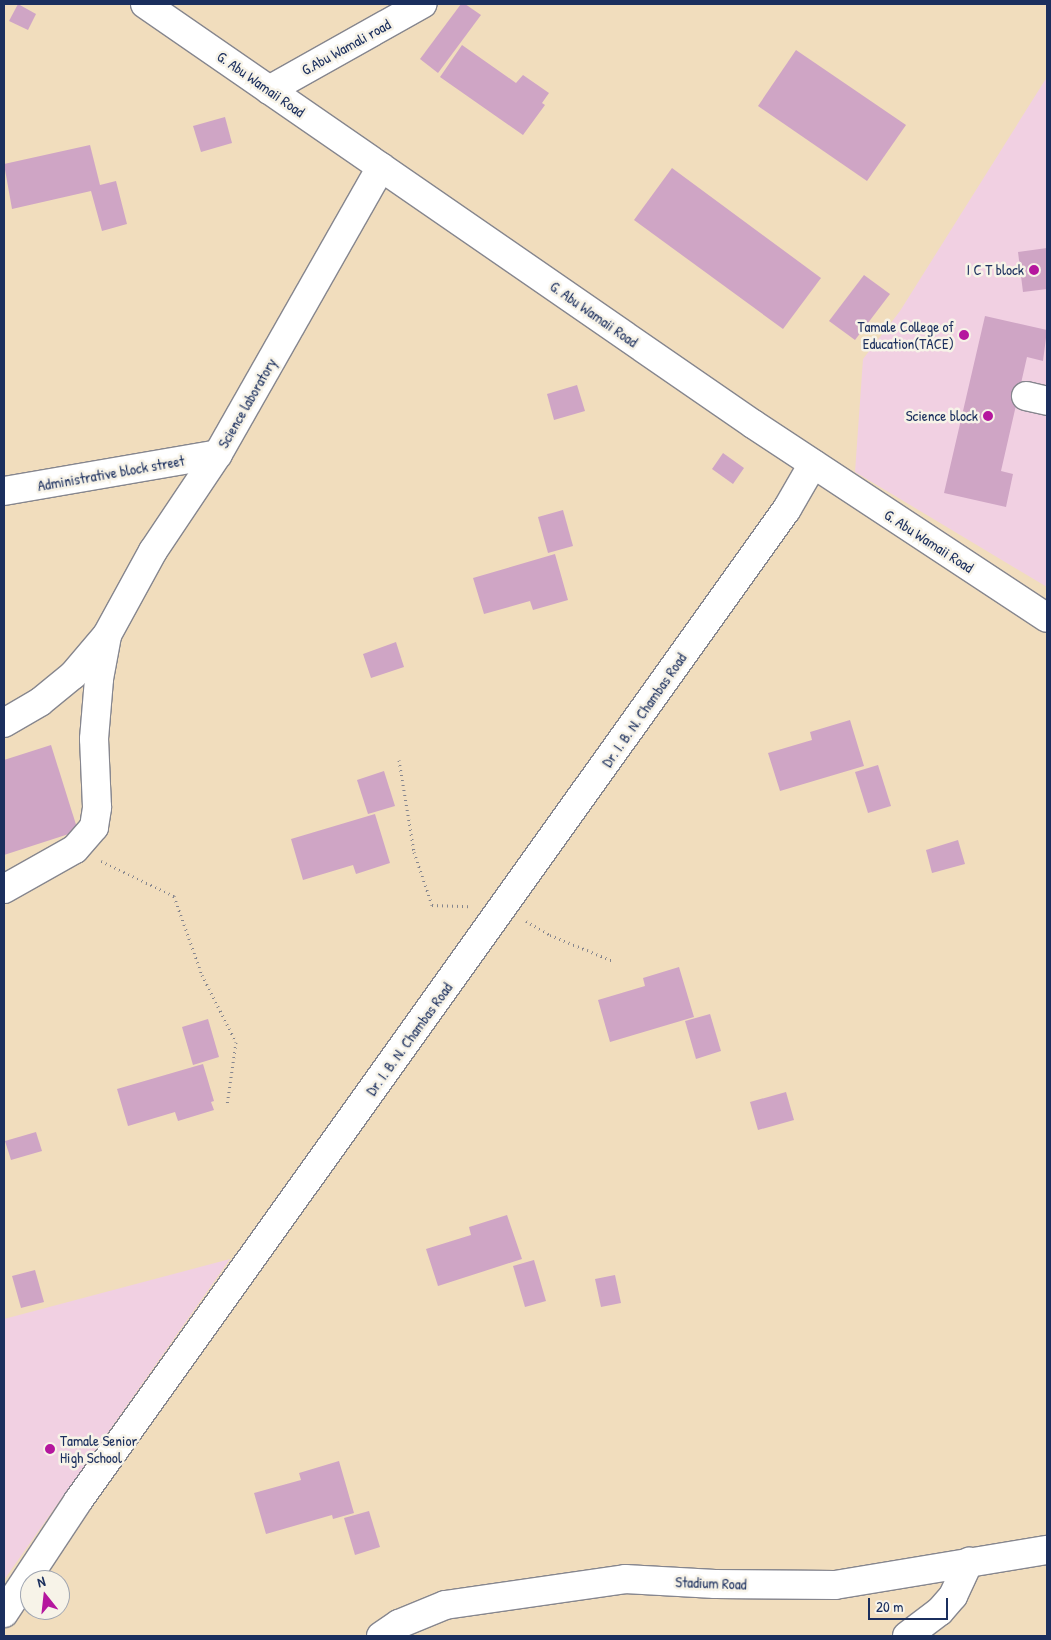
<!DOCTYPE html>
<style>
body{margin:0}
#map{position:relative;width:1051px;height:1640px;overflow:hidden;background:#f1ddbd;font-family:"Patrick Hand",sans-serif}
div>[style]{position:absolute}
.built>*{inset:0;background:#f1d0e2}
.building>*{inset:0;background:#cfa5c5}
.path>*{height:3px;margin-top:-1.5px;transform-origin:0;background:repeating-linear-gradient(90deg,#86868e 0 1px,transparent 0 5px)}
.roads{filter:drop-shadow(1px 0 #86868e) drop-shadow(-1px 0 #86868e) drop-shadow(0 1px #86868e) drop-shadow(0 -1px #86868e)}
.minor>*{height:28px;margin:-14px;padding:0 14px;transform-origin:14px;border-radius:14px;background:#fff}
.dots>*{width:14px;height:14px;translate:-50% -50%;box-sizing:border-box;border:2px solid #f7f3e8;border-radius:50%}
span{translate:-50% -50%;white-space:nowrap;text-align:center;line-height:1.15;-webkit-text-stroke:5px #f7f3e8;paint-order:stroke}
.street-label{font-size:15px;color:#1b2f5e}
.poi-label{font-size:15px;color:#1b2f5e}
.right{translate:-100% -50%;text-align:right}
.left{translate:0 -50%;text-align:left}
.frame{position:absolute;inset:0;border:5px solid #1b2f5e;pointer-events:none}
.north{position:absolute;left:20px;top:1570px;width:50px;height:50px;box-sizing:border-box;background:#f7f3e8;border:1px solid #9fa5b1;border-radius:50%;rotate:344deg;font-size:14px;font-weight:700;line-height:20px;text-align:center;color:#1b2f5e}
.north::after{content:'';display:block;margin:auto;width:18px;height:22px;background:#b5179e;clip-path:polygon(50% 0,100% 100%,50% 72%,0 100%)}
.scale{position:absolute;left:868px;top:1598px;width:80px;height:22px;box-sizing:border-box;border:2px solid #1b2f5e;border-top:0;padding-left:6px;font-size:15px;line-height:18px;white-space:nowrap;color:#1b2f5e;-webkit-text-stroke:4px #f7f3e8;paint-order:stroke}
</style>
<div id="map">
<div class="built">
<div style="clip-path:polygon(1047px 77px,1047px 587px,855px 472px,863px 359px,900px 311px)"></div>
<div style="clip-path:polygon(230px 1259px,4px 1580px,4px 1319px)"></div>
</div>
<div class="building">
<div style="clip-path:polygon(18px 4px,36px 14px,28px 30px,9px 21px)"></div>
<div style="clip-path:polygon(461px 4px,465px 4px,481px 15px,438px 73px,420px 59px)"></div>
<div style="clip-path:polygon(462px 45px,516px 83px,523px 75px,549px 93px,542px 103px,545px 105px,523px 135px,440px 77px)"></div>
<div style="clip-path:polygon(796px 50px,906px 125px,867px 181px,758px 106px)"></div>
<div style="clip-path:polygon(225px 117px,232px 143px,201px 152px,193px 126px)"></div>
<div style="clip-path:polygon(90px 145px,100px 185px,116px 181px,127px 224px,102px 231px,91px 191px,12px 209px,4px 164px)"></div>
<div style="clip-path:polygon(672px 168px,821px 278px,783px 329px,634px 220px)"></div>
<div style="clip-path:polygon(1047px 248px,1047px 289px,1023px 292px,1018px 252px)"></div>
<div style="clip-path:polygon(864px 275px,890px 294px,855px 340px,829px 321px)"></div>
<div style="clip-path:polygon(985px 316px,1047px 330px,1043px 361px,1027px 357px,1001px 471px,1013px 474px,1006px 507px,944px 493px)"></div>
<div style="clip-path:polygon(577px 385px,585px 411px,554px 420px,547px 394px)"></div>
<div style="clip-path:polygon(723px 453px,744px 468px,733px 484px,712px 469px)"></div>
<div style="clip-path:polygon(563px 510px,573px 546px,548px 553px,538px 517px)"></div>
<div style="clip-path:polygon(555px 554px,568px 600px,533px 610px,530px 601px,484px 614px,473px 578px)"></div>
<div style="clip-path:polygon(396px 642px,404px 667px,371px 678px,363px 654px)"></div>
<div style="clip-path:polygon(850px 720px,864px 766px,780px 791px,768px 753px,812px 740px,810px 732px)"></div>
<div style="clip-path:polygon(51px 745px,78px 831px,4px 855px,4px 760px)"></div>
<div style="clip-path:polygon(878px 765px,891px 806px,868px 813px,855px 772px)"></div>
<div style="clip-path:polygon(384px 771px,395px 806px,368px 814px,357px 780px)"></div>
<div style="clip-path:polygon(375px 814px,390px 863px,356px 874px,353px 865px,303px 880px,291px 839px)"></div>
<div style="clip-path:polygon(958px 840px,965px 864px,932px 873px,926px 850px)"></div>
<div style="clip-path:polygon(679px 967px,694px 1017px,610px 1042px,598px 1000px,645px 986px,643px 978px)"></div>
<div style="clip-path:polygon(710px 1014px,721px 1051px,696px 1059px,685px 1021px)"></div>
<div style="clip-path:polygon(208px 1019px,219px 1057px,193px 1065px,182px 1027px)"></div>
<div style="clip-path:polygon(203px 1064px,214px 1101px,211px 1102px,214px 1110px,178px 1121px,175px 1112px,128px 1126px,117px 1089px)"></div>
<div style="clip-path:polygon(786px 1092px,794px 1120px,758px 1130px,750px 1102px)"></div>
<div style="clip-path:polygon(36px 1132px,42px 1151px,11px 1160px,5px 1141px)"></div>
<div style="clip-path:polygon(507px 1215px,522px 1259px,438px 1286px,426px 1249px,471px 1235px,469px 1227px)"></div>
<div style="clip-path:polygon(534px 1260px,546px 1301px,525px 1307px,513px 1266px)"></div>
<div style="clip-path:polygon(35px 1270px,44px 1302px,21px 1308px,12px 1276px)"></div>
<div style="clip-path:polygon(615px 1275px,621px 1303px,601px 1307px,595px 1279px)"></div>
<div style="clip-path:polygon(339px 1461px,354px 1513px,333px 1519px,332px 1515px,266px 1534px,254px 1493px,301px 1480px,299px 1473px)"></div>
<div style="clip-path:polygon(369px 1511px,380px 1547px,355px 1555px,344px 1518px)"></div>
</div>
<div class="path">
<div style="left:399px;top:760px;width:93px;rotate:80.7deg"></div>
<div style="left:414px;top:852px;width:56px;rotate:71.2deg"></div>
<div style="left:432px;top:905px;width:37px;rotate:2deg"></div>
<div style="left:101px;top:861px;width:81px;rotate:25.6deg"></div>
<div style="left:174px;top:896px;width:84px;rotate:70.5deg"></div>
<div style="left:202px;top:975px;width:75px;rotate:63.1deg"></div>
<div style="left:236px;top:1042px;width:64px;rotate:98.1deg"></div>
<div style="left:526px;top:921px;width:28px;rotate:30deg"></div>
<div style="left:550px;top:935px;width:68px;rotate:22.4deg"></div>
</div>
<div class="roads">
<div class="minor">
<div style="left:145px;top:4px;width:739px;rotate:34.64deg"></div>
<div style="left:753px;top:424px;width:352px;rotate:33.4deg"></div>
<div style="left:269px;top:90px;width:176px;rotate:-29.3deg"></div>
<div style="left:1026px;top:396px;width:22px;rotate:13deg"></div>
<div style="left:4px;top:491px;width:217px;rotate:-9.8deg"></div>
<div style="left:4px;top:723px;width:42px;rotate:-30.3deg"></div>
<div style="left:40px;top:702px;width:43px;rotate:-39.3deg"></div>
<div style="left:73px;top:675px;width:52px;rotate:-49.6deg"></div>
<div style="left:107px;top:635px;width:96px;rotate:-61.3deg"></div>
<div style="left:153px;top:551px;width:117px;rotate:-56.2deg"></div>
<div style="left:218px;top:454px;width:330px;rotate:-60.4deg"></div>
<div style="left:4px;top:889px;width:81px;rotate:-29.4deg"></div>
<div style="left:75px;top:849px;width:29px;rotate:-49deg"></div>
<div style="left:94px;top:827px;width:20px;rotate:-81deg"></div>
<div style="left:97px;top:807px;width:68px;rotate:-92.5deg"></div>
<div style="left:94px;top:739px;width:60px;rotate:-85.2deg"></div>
<div style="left:99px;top:679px;width:44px;rotate:-79.5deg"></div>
<div style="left:4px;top:1613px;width:134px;rotate:-56.5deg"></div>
<div style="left:78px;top:1501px;width:1219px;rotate:-54.45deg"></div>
<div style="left:787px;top:509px;width:52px;rotate:-60deg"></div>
<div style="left:381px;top:1636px;width:22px;rotate:-34deg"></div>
<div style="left:399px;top:1624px;width:50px;rotate:-22.4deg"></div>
<div style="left:445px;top:1605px;width:182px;rotate:-8.2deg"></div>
<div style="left:625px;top:1579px;width:90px;rotate:3.2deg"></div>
<div style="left:715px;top:1584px;width:120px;rotate:0.5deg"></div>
<div style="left:835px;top:1585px;width:215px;rotate:-9.4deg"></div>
<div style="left:907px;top:1636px;width:41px;rotate:-37.1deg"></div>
<div style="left:940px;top:1611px;width:20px;rotate:-49deg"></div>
<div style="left:953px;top:1596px;width:38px;rotate:-65deg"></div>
</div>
</div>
<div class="dots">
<div style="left:1034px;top:270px;background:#b5179e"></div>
<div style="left:964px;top:335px;background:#b5179e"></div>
<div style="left:988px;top:416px;background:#b5179e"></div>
<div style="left:50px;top:1449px;background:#b5179e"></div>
</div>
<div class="street-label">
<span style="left:346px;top:47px;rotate:-29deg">G.Abu Wamali road</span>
<span style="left:261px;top:84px;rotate:35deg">G. Abu Wamaii Road</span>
<span style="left:594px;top:314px;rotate:35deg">G. Abu Wamaii Road</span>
<span style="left:247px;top:403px;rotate:-60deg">Science laboratory</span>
<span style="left:111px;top:473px;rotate:-10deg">Administrative block street</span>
<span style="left:929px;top:541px;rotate:33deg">G. Abu Wamaii Road</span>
<span style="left:644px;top:710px;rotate:-55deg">Dr. I. B. N. Chambas Road</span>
<span style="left:409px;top:1039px;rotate:-54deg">Dr. I. B. N. Chambas Road</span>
<span style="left:711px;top:1583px;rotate:2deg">Stadium Road</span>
</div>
<div class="poi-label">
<span class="right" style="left:1024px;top:270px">I C T block</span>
<span class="right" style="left:954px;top:335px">Tamale College of<br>Education(TACE)</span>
<span class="right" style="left:978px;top:416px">Science block</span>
<span class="left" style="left:60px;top:1449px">Tamale Senior<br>High School</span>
</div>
<div class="frame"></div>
<div class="north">N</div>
<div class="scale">20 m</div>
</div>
